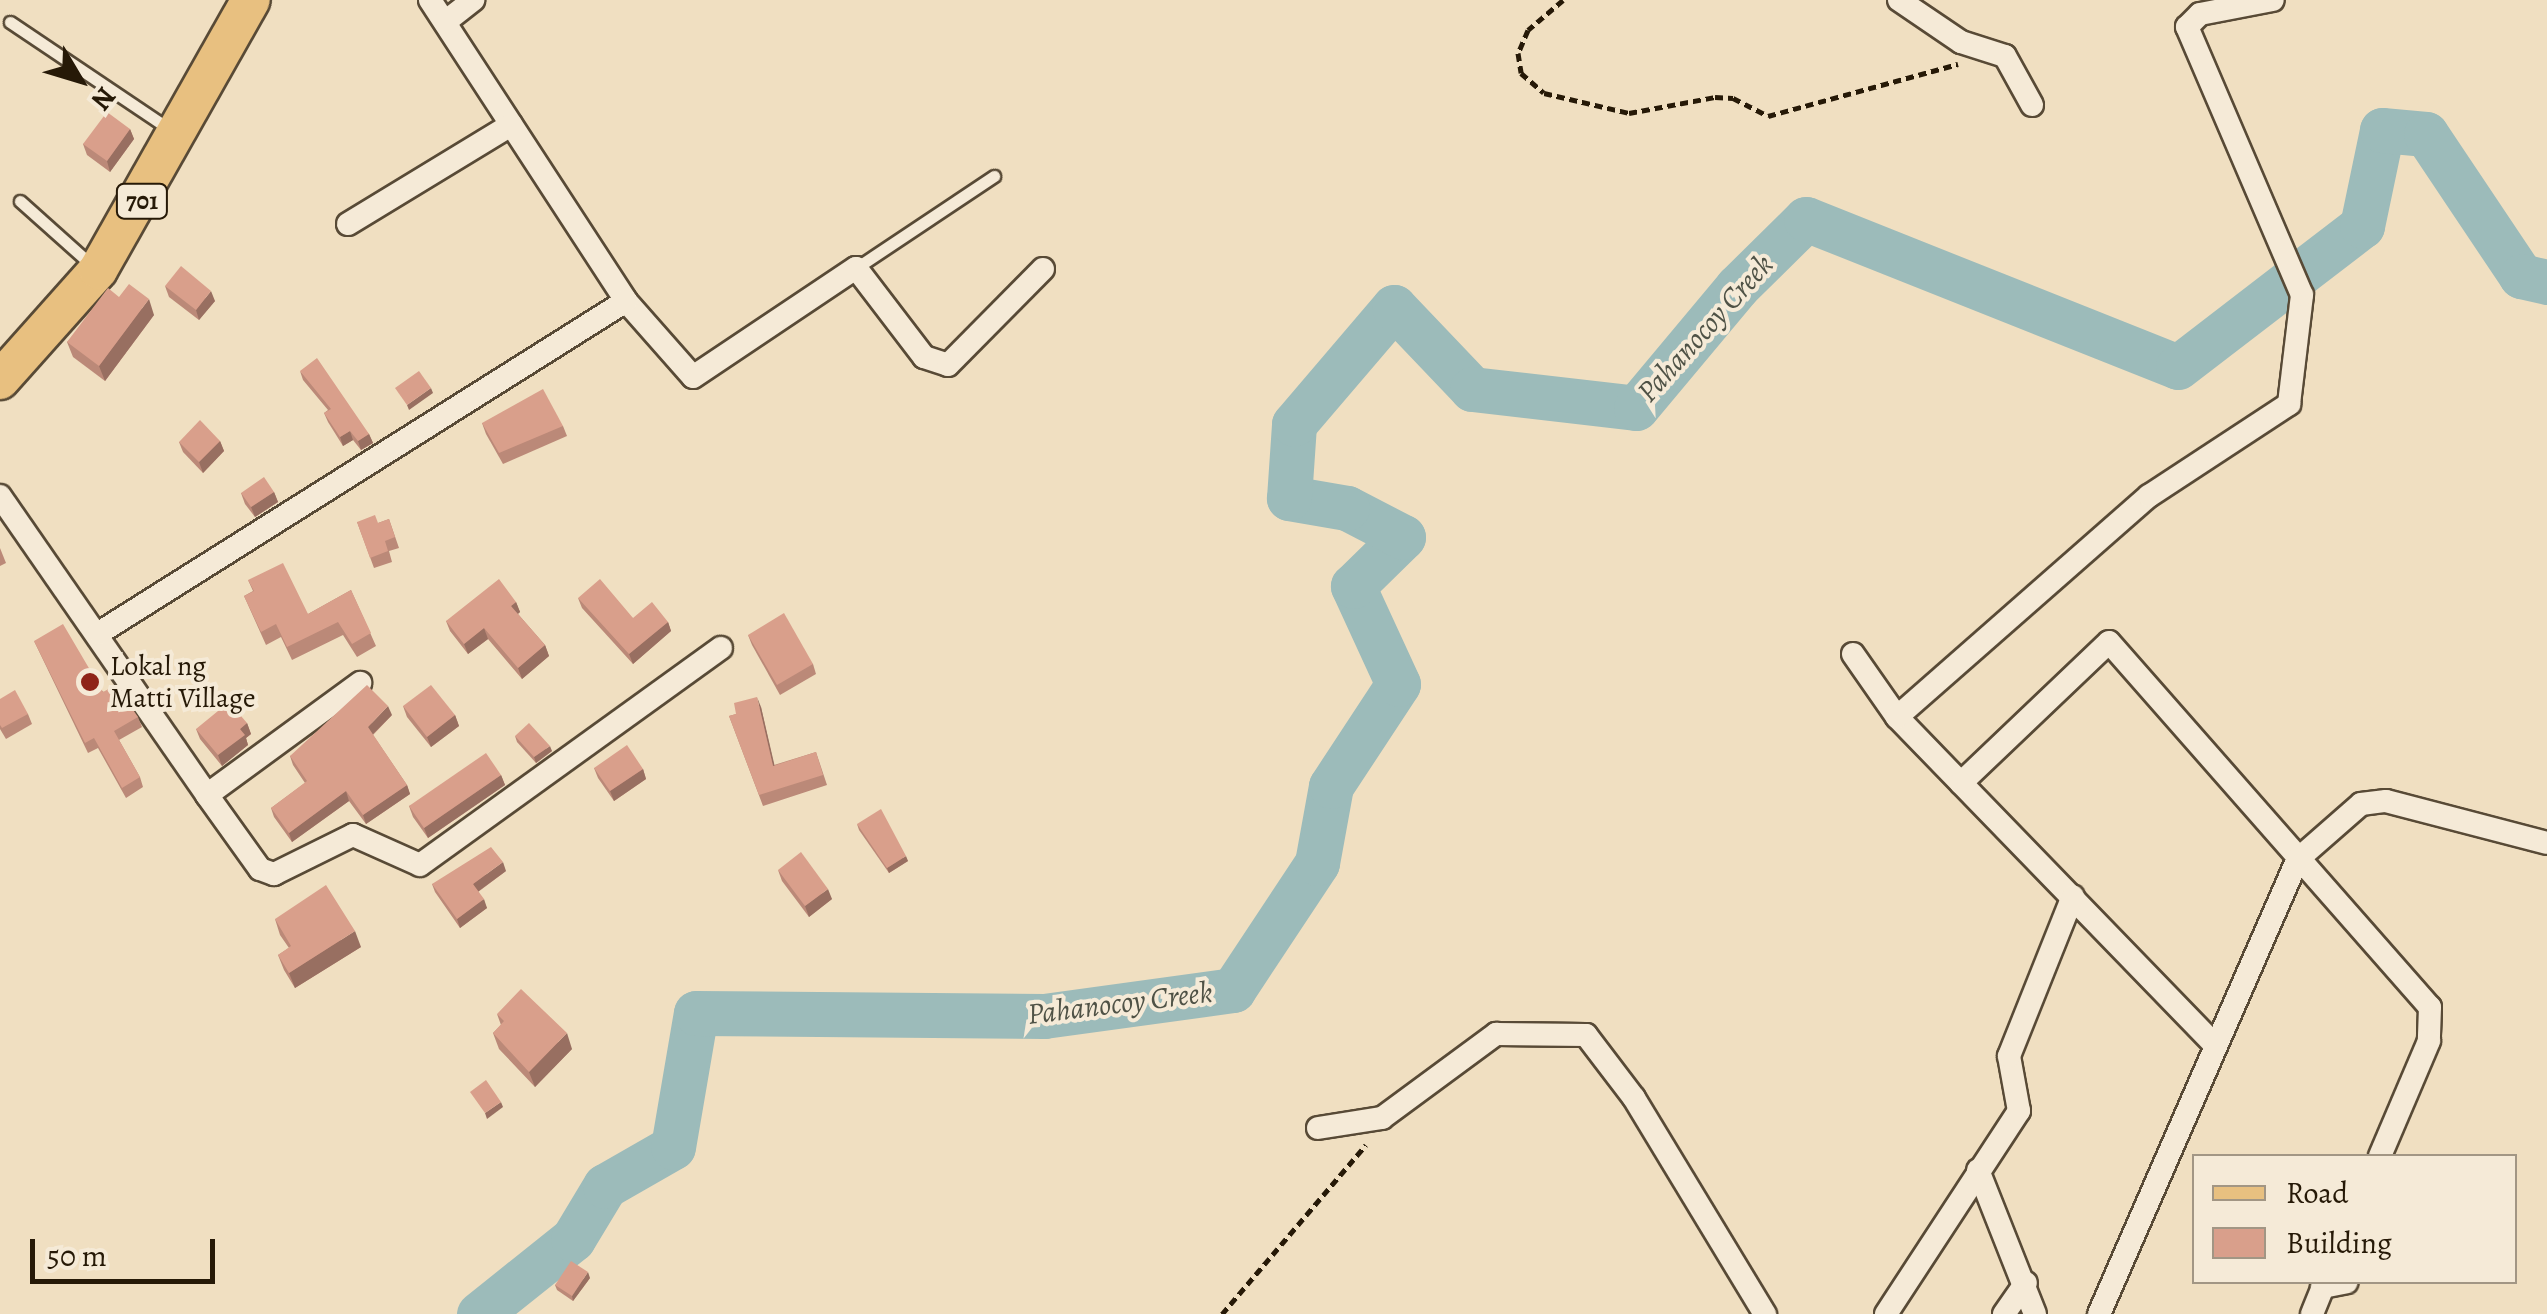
<!DOCTYPE html>
<style>
body{margin:0}
#map{position:relative;width:2547px;height:1314px;overflow:hidden;background:#f0dfc1;font-family:Alegreya,serif}
div>[style]{position:absolute}
.river>*{height:45px;margin:-22.5px;padding:0 22.5px;transform-origin:22.5px;border-radius:22.5px;background:#9cbbba}
.path>*{height:5px;margin-top:-2.5px;transform-origin:0;background:repeating-linear-gradient(90deg,#261907 0 8px,transparent 0 13px)}
.roads{filter:drop-shadow(2px 0 #584a36) drop-shadow(-2px 0 #584a36) drop-shadow(0 2px #584a36) drop-shadow(0 -2px #584a36)}
.lane>*{height:11px;margin:-5.5px;padding:0 5.5px;transform-origin:5.5px;border-radius:5.5px;background:#f5ead7}
.street>*{height:22px;margin:-11px;padding:0 11px;transform-origin:11px;border-radius:11px;background:#f5ead7}
.primary>*{height:38px;margin:-19px;padding:0 19px;transform-origin:19px;border-radius:19px;background:#e8c080}
.wall>*{inset:0;background:#bb8978}
.shaded-wall>*{inset:0;background:#986f61}
.building>*{inset:0;background:#d99f8b}
.dots>*{width:28px;height:28px;translate:-50% -50%;box-sizing:border-box;border:5px solid #f5ead7;border-radius:50%}
span{translate:-50% -50%;white-space:nowrap;text-align:center;line-height:1.15;-webkit-text-stroke:8px #f5ead7;paint-order:stroke}
.shield-label span{padding:2px 8px;background:#f5ead7;border:2px solid;border-radius:8px;-webkit-text-stroke-width:0}
.shield-label{font-size:25px;color:#261907;font-weight:700}
.poi-label{font-size:28px;color:#261907}
.left{translate:0 -50%;text-align:left}
.water-label{font-size:30px;color:#4f5246;font-style:italic}
.legend{position:absolute;left:2192px;top:1154px;width:325px;height:130px;box-sizing:border-box;background:#f5ead7;border:2px solid #a29684;margin:0;padding:12px 18px;list-style:none;font-size:30px;color:#261907}
.legend li{display:flex;align-items:center;gap:20px;height:50px}
.legend b{width:50px;border:2px solid #a29684}
.north{position:absolute;left:30px;top:30px;width:100px;height:100px;-webkit-text-stroke:8px #f5ead7;paint-order:stroke;rotate:128deg;font-size:28px;font-weight:700;line-height:40px;text-align:center;color:#261907}
.north::after{content:'';display:block;margin:auto;width:35px;height:45px;background:#261907;clip-path:polygon(50% 0,100% 100%,50% 72%,0 100%)}
.scale{position:absolute;left:30px;top:1239px;width:185px;height:45px;box-sizing:border-box;border:5px solid #261907;border-top:0;padding-left:12px;font-size:30px;line-height:35px;white-space:nowrap;color:#261907;-webkit-text-stroke:8px #f5ead7;paint-order:stroke}
</style>
<div id="map">
<div class="river">
<div style="left:479px;top:1314px;width:120px;rotate:-38.6deg"></div>
<div style="left:573px;top:1239px;width:62px;rotate:-58.9deg"></div>
<div style="left:605px;top:1186px;width:78px;rotate:-29.8deg"></div>
<div style="left:673px;top:1147px;width:136px;rotate:-80.3deg"></div>
<div style="left:696px;top:1013px;width:348px;rotate:0.5deg"></div>
<div style="left:1044px;top:1016px;width:191px;rotate:-7.8deg"></div>
<div style="left:1233px;top:990px;width:152px;rotate:-56.5deg"></div>
<div style="left:1317px;top:863px;width:78px;rotate:-79.7deg"></div>
<div style="left:1331px;top:786px;width:122px;rotate:-56.7deg"></div>
<div style="left:1398px;top:684px;width:108px;rotate:-114.7deg"></div>
<div style="left:1353px;top:586px;width:70px;rotate:-44.4deg"></div>
<div style="left:1403px;top:537px;width:63px;rotate:-152.6deg"></div>
<div style="left:1347px;top:508px;width:59px;rotate:-170.2deg"></div>
<div style="left:1289px;top:498px;width:74px;rotate:-86.1deg"></div>
<div style="left:1294px;top:424px;width:154px;rotate:-49.5deg"></div>
<div style="left:1394px;top:307px;width:113px;rotate:46.4deg"></div>
<div style="left:1472px;top:389px;width:165px;rotate:6.6deg"></div>
<div style="left:1636px;top:408px;width:158px;rotate:-50.1deg"></div>
<div style="left:1737px;top:287px;width:97px;rotate:-44.6deg"></div>
<div style="left:1806px;top:219px;width:400px;rotate:21.7deg"></div>
<div style="left:2178px;top:367px;width:232px;rotate:-37.5deg"></div>
<div style="left:2362px;top:226px;width:98px;rotate:-78.2deg"></div>
<div style="left:2382px;top:130px;width:44px;rotate:5.2deg"></div>
<div style="left:2426px;top:134px;width:171px;rotate:56.2deg"></div>
<div style="left:2521px;top:276px;width:27px;rotate:13deg"></div>
</div>
<div class="path">
<div style="left:1563px;top:0;width:46px;rotate:139.4deg"></div>
<div style="left:1528px;top:30px;width:25px;rotate:113deg"></div>
<div style="left:1518px;top:53px;width:20px;rotate:81deg"></div>
<div style="left:1521px;top:73px;width:30px;rotate:41deg"></div>
<div style="left:1544px;top:93px;width:87px;rotate:13.2deg"></div>
<div style="left:1629px;top:113px;width:87px;rotate:-10.5deg"></div>
<div style="left:1715px;top:97px;width:18px;rotate:3deg"></div>
<div style="left:1733px;top:98px;width:39px;rotate:27deg"></div>
<div style="left:1768px;top:116px;width:197px;rotate:-15.3deg"></div>
<div style="left:1222px;top:1314px;width:222px;rotate:-49.6deg"></div>
</div>
<div class="roads">
<div class="lane">
<div style="left:10px;top:22px;width:194px;rotate:33.9deg"></div>
<div style="left:20px;top:201px;width:101px;rotate:41.8deg"></div>
<div style="left:856px;top:268px;width:166px;rotate:-33.7deg"></div>
</div>
<div class="street">
<div style="left:430px;top:0;width:359px;rotate:56.9deg"></div>
<div style="left:626px;top:301px;width:101px;rotate:48.6deg"></div>
<div style="left:693px;top:377px;width:196px;rotate:-33.8deg"></div>
<div style="left:856px;top:268px;width:112px;rotate:52.6deg"></div>
<div style="left:924px;top:357px;width:25px;rotate:18deg"></div>
<div style="left:948px;top:365px;width:135px;rotate:-45.3deg"></div>
<div style="left:1899px;top:0;width:75px;rotate:34.1deg"></div>
<div style="left:1961px;top:42px;width:46px;rotate:17.7deg"></div>
<div style="left:2005px;top:56px;width:56px;rotate:61.1deg"></div>
<div style="left:445px;top:22px;width:36px;rotate:-38deg"></div>
<div style="left:348px;top:224px;width:191px;rotate:-31.3deg"></div>
<div style="left:0;top:496px;width:364px;rotate:55.3deg"></div>
<div style="left:207px;top:795px;width:91px;rotate:54.4deg"></div>
<div style="left:260px;top:869px;width:15px;rotate:20deg"></div>
<div style="left:274px;top:874px;width:88px;rotate:-26.3deg"></div>
<div style="left:353px;top:835px;width:73px;rotate:24.1deg"></div>
<div style="left:420px;top:865px;width:371px;rotate:-35.8deg"></div>
<div style="left:99px;top:633px;width:623px;rotate:-32.21deg"></div>
<div style="left:1853px;top:654px;width:77px;rotate:55.1deg"></div>
<div style="left:1897px;top:717px;width:92px;rotate:45.9deg"></div>
<div style="left:1961px;top:783px;width:204px;rotate:-43.6deg"></div>
<div style="left:2109px;top:642px;width:486px;rotate:48.7deg"></div>
<div style="left:2430px;top:1007px;width:34px;rotate:92deg"></div>
<div style="left:2429px;top:1041px;width:125px;rotate:113.1deg"></div>
<div style="left:1897px;top:717px;width:335px;rotate:-41.3deg"></div>
<div style="left:2149px;top:496px;width:168px;rotate:-33.3deg"></div>
<div style="left:2289px;top:404px;width:110px;rotate:-83.2deg"></div>
<div style="left:2302px;top:295px;width:292px;rotate:-113.2deg"></div>
<div style="left:2187px;top:27px;width:18px;rotate:-45deg"></div>
<div style="left:2200px;top:14px;width:74px;rotate:-10.9deg"></div>
<div style="left:1961px;top:783px;width:363px;rotate:45.9deg"></div>
<div style="left:207px;top:795px;width:190px;rotate:-36.2deg"></div>
<div style="left:1318px;top:1128px;width:65px;rotate:-8.9deg"></div>
<div style="left:1382px;top:1118px;width:142px;rotate:-36.4deg"></div>
<div style="left:1496px;top:1034px;width:90px;rotate:0.6deg"></div>
<div style="left:1586px;top:1035px;width:79px;rotate:52.7deg"></div>
<div style="left:1634px;top:1098px;width:253px;rotate:58.8deg"></div>
<div style="left:1978px;top:1170px;width:155px;rotate:68.4deg"></div>
<div style="left:2322px;top:1287px;width:25px;rotate:-11deg"></div>
<div style="left:1886px;top:1314px;width:243px;rotate:-56.8deg"></div>
<div style="left:2019px;top:1111px;width:56px;rotate:-100.3deg"></div>
<div style="left:2009px;top:1056px;width:172px;rotate:-68.2deg"></div>
<div style="left:2004px;top:1314px;width:38px;rotate:-55deg"></div>
<div style="left:2099px;top:1314px;width:495px;rotate:-66.4deg"></div>
<div style="left:2297px;top:860px;width:85px;rotate:-41.2deg"></div>
<div style="left:2361px;top:804px;width:25px;rotate:-7deg"></div>
<div style="left:2386px;top:801px;width:166px;rotate:14.6deg"></div>
<div style="left:2312px;top:1314px;width:35px;rotate:-68deg"></div>
</div>
<div class="primary">
<div style="left:0;top:380px;width:147px;rotate:-48.3deg"></div>
<div style="left:98px;top:270px;width:310px;rotate:-60.5deg"></div>
</div>
</div>
<div class="wall">
<div style="clip-path:polygon(130px 129px,134px 139px,110px 172px,87px 155px,83px 144px)"></div>
<div style="clip-path:polygon(165px 286px,215px 301px,199px 320px,169px 297px)"></div>
<div style="clip-path:polygon(119px 297px,154px 315px,105px 381px,73px 357px,67px 342px)"></div>
<div style="clip-path:polygon(300px 371px,369px 434px,373px 443px,361px 450px,353px 440px,343px 446px,328px 422px,324px 413px,328px 410px,303px 380px)"></div>
<div style="clip-path:polygon(482px 423px,563px 426px,567px 436px,503px 464px,486px 434px)"></div>
<div style="clip-path:polygon(220px 441px,224px 451px,203px 473px,183px 452px,179px 442px)"></div>
<div style="clip-path:polygon(274px 492px,278px 502px,255px 517px,245px 504px,241px 493px)"></div>
<div style="clip-path:polygon(389px 519px,399px 548px,389px 551px,392px 562px,374px 568px,357px 522px,378px 523px)"></div>
<div style="clip-path:polygon(0 548px,6px 563px,0 566px)"></div>
<div style="clip-path:polygon(248px 580px,308px 614px,351px 590px,376px 646px,357px 657px,343px 635px,292px 660px,281px 637px,266px 645px,244px 596px,253px 591px)"></div>
<div style="clip-path:polygon(578px 598px,633px 618px,668px 622px,671px 631px,633px 664px,582px 608px)"></div>
<div style="clip-path:polygon(516px 602px,520px 612px,518px 614px,545px 645px,549px 656px,522px 679px,488px 639px,468px 654px,450px 631px,446px 621px)"></div>
<div style="clip-path:polygon(748px 635px,813px 664px,816px 674px,780px 695px,752px 645px)"></div>
<div style="clip-path:polygon(34px 641px,138px 717px,142px 727px,119px 740px,140px 777px,143px 787px,126px 798px,98px 748px,88px 753px)"></div>
<div style="clip-path:polygon(0 699px,28px 714px,32px 724px,6px 739px,0 729px)"></div>
<div style="clip-path:polygon(403px 706px,455px 715px,459px 726px,431px 747px,407px 717px)"></div>
<div style="clip-path:polygon(761px 707px,774px 765px,816px 752px,827px 785px,763px 806px,729px 716px)"></div>
<div style="clip-path:polygon(392px 715px,373px 735px,407px 785px,410px 794px,366px 824px,349px 801px,292px 842px,274px 817px,271px 808px,305px 783px,293px 765px,290px 756px)"></div>
<div style="clip-path:polygon(247px 723px,251px 734px,246px 738px,248px 745px,222px 766px,200px 739px,196px 729px)"></div>
<div style="clip-path:polygon(515px 736px,552px 751px,536px 763px,517px 742px)"></div>
<div style="clip-path:polygon(594px 768px,643px 769px,646px 779px,614px 801px,598px 778px)"></div>
<div style="clip-path:polygon(501px 775px,505px 785px,428px 838px,413px 817px,409px 806px)"></div>
<div style="clip-path:polygon(857px 824px,908px 861px,889px 873px,859px 830px)"></div>
<div style="clip-path:polygon(778px 870px,832px 899px,809px 917px,782px 881px)"></div>
<div style="clip-path:polygon(506px 871px,478px 892px,487px 908px,460px 928px,435px 892px,432px 884px)"></div>
<div style="clip-path:polygon(275px 919px,361px 947px,295px 988px,284px 970px,278px 955px,289px 948px,280px 935px)"></div>
<div style="clip-path:polygon(497px 1014px,572px 1049px,535px 1087px,499px 1049px,493px 1033px,501px 1025px)"></div>
<div style="clip-path:polygon(590px 1278px,573px 1301px,557px 1290px,555px 1285px)"></div>
</div>
<div class="shaded-wall">
<div style="clip-path:polygon(130px 129px,134px 139px,110px 172px,107px 161px)"></div>
<div style="clip-path:polygon(211px 291px,215px 301px,199px 320px,196px 310px)"></div>
<div style="clip-path:polygon(149px 299px,154px 315px,105px 381px,99px 366px)"></div>
<div style="clip-path:polygon(431px 388px,433px 393px,409px 410px,407px 405px)"></div>
<div style="clip-path:polygon(350px 431px,353px 440px,343px 446px,340px 437px)"></div>
<div style="clip-path:polygon(369px 434px,373px 443px,361px 450px,358px 441px)"></div>
<div style="clip-path:polygon(220px 441px,224px 451px,203px 473px,199px 462px)"></div>
<div style="clip-path:polygon(274px 492px,278px 502px,255px 517px,251px 507px)"></div>
<div style="clip-path:polygon(516px 602px,520px 612px,515px 616px,511px 606px)"></div>
<div style="clip-path:polygon(668px 622px,671px 631px,633px 664px,629px 654px)"></div>
<div style="clip-path:polygon(484px 628px,488px 639px,468px 654px,464px 644px)"></div>
<div style="clip-path:polygon(545px 645px,549px 656px,522px 679px,518px 668px)"></div>
<div style="clip-path:polygon(757px 697px,761px 707px,777px 776px,773px 766px)"></div>
<div style="clip-path:polygon(388px 706px,392px 715px,371px 736px,368px 727px)"></div>
<div style="clip-path:polygon(455px 715px,459px 726px,431px 747px,427px 737px)"></div>
<div style="clip-path:polygon(247px 723px,251px 734px,246px 738px,248px 745px,222px 766px,218px 755px,240px 729px)"></div>
<div style="clip-path:polygon(550px 746px,552px 751px,536px 763px,534px 757px)"></div>
<div style="clip-path:polygon(643px 769px,646px 779px,614px 801px,610px 791px)"></div>
<div style="clip-path:polygon(501px 775px,505px 785px,428px 838px,424px 828px)"></div>
<div style="clip-path:polygon(407px 785px,410px 794px,366px 824px,363px 815px)"></div>
<div style="clip-path:polygon(346px 791px,349px 801px,292px 842px,289px 833px)"></div>
<div style="clip-path:polygon(906px 856px,908px 861px,889px 873px,887px 868px)"></div>
<div style="clip-path:polygon(503px 862px,506px 871px,476px 893px,473px 884px)"></div>
<div style="clip-path:polygon(828px 889px,832px 899px,809px 917px,805px 906px)"></div>
<div style="clip-path:polygon(484px 899px,487px 908px,460px 928px,457px 919px)"></div>
<div style="clip-path:polygon(355px 931px,361px 947px,295px 988px,289px 973px)"></div>
<div style="clip-path:polygon(567px 1033px,572px 1049px,535px 1087px,529px 1072px)"></div>
<div style="clip-path:polygon(501px 1102px,503px 1107px,487px 1119px,485px 1113px)"></div>
<div style="clip-path:polygon(588px 1272px,590px 1278px,573px 1301px,572px 1296px)"></div>
</div>
<div class="building">
<div style="clip-path:polygon(107px 112px,130px 129px,107px 161px,83px 144px)"></div>
<div style="clip-path:polygon(181px 266px,211px 291px,196px 310px,165px 286px)"></div>
<div style="clip-path:polygon(129px 284px,149px 299px,99px 366px,67px 342px,108px 288px,119px 297px)"></div>
<div style="clip-path:polygon(317px 358px,369px 434px,358px 441px,350px 431px,340px 437px,324px 413px,331px 409px,300px 371px)"></div>
<div style="clip-path:polygon(419px 371px,431px 388px,407px 405px,395px 388px)"></div>
<div style="clip-path:polygon(543px 389px,563px 426px,499px 453px,482px 423px)"></div>
<div style="clip-path:polygon(200px 420px,220px 441px,199px 462px,179px 442px)"></div>
<div style="clip-path:polygon(264px 477px,274px 492px,251px 507px,241px 493px)"></div>
<div style="clip-path:polygon(375px 515px,378px 523px,389px 519px,395px 537px,385px 541px,388px 551px,370px 558px,357px 522px)"></div>
<div style="clip-path:polygon(283px 563px,308px 614px,351px 590px,371px 633px,352px 644px,338px 622px,287px 647px,276px 624px,261px 632px,244px 596px,254px 591px,248px 580px)"></div>
<div style="clip-path:polygon(499px 579px,516px 602px,511px 606px,545px 645px,518px 668px,484px 628px,464px 644px,446px 621px)"></div>
<div style="clip-path:polygon(600px 579px,633px 618px,652px 602px,668px 622px,629px 654px,578px 598px)"></div>
<div style="clip-path:polygon(784px 613px,813px 664px,777px 685px,748px 635px)"></div>
<div style="clip-path:polygon(63px 624px,103px 692px,116px 685px,138px 717px,114px 731px,140px 777px,122px 788px,94px 738px,85px 743px,34px 641px)"></div>
<div style="clip-path:polygon(367px 685px,388px 706px,368px 727px,407px 785px,363px 815px,346px 791px,289px 833px,271px 808px,307px 781px,290px 756px)"></div>
<div style="clip-path:polygon(431px 685px,455px 715px,427px 737px,403px 706px)"></div>
<div style="clip-path:polygon(15px 690px,28px 714px,2px 728px,0 725px,0 699px)"></div>
<div style="clip-path:polygon(757px 697px,773px 766px,816px 752px,823px 775px,759px 795px,729px 716px,736px 714px,734px 703px)"></div>
<div style="clip-path:polygon(229px 702px,247px 723px,240px 729px,245px 735px,218px 755px,196px 729px)"></div>
<div style="clip-path:polygon(529px 723px,550px 746px,534px 757px,515px 736px)"></div>
<div style="clip-path:polygon(627px 745px,643px 769px,610px 791px,594px 768px)"></div>
<div style="clip-path:polygon(486px 753px,501px 775px,424px 828px,409px 806px)"></div>
<div style="clip-path:polygon(881px 809px,906px 856px,887px 868px,857px 824px)"></div>
<div style="clip-path:polygon(491px 847px,503px 862px,473px 884px,484px 899px,457px 919px,432px 884px)"></div>
<div style="clip-path:polygon(801px 852px,828px 889px,805px 906px,778px 870px)"></div>
<div style="clip-path:polygon(326px 885px,355px 931px,289px 973px,278px 955px,291px 946px,275px 919px)"></div>
<div style="clip-path:polygon(521px 989px,567px 1033px,529px 1072px,493px 1033px,504px 1021px,497px 1014px)"></div>
<div style="clip-path:polygon(486px 1080px,501px 1102px,485px 1113px,470px 1092px)"></div>
<div style="clip-path:polygon(571px 1261px,588px 1272px,572px 1296px,555px 1285px)"></div>
</div>
<div class="dots">
<div style="left:90px;top:682px;background:#8f2418"></div>
</div>
<div class="shield-label">
<span style="left:142px;top:201px">701</span>
</div>
<div class="poi-label">
<span class="left" style="left:110px;top:682px">Lokal ng<br>Matti Village</span>
</div>
<div class="water-label">
<span style="left:1705px;top:328px;rotate:-48deg">Pahanocoy Creek</span>
<span style="left:1120px;top:1003px;rotate:-7deg">Pahanocoy Creek</span>
</div>
<ul class="legend">
<li><b style="height:12px;background:#e8c080"></b>Road</li>
<li><b style="height:28px;background:#d99f8b"></b>Building</li>
</ul>
<div class="north">N</div>
<div class="scale">50 m</div>
</div>
